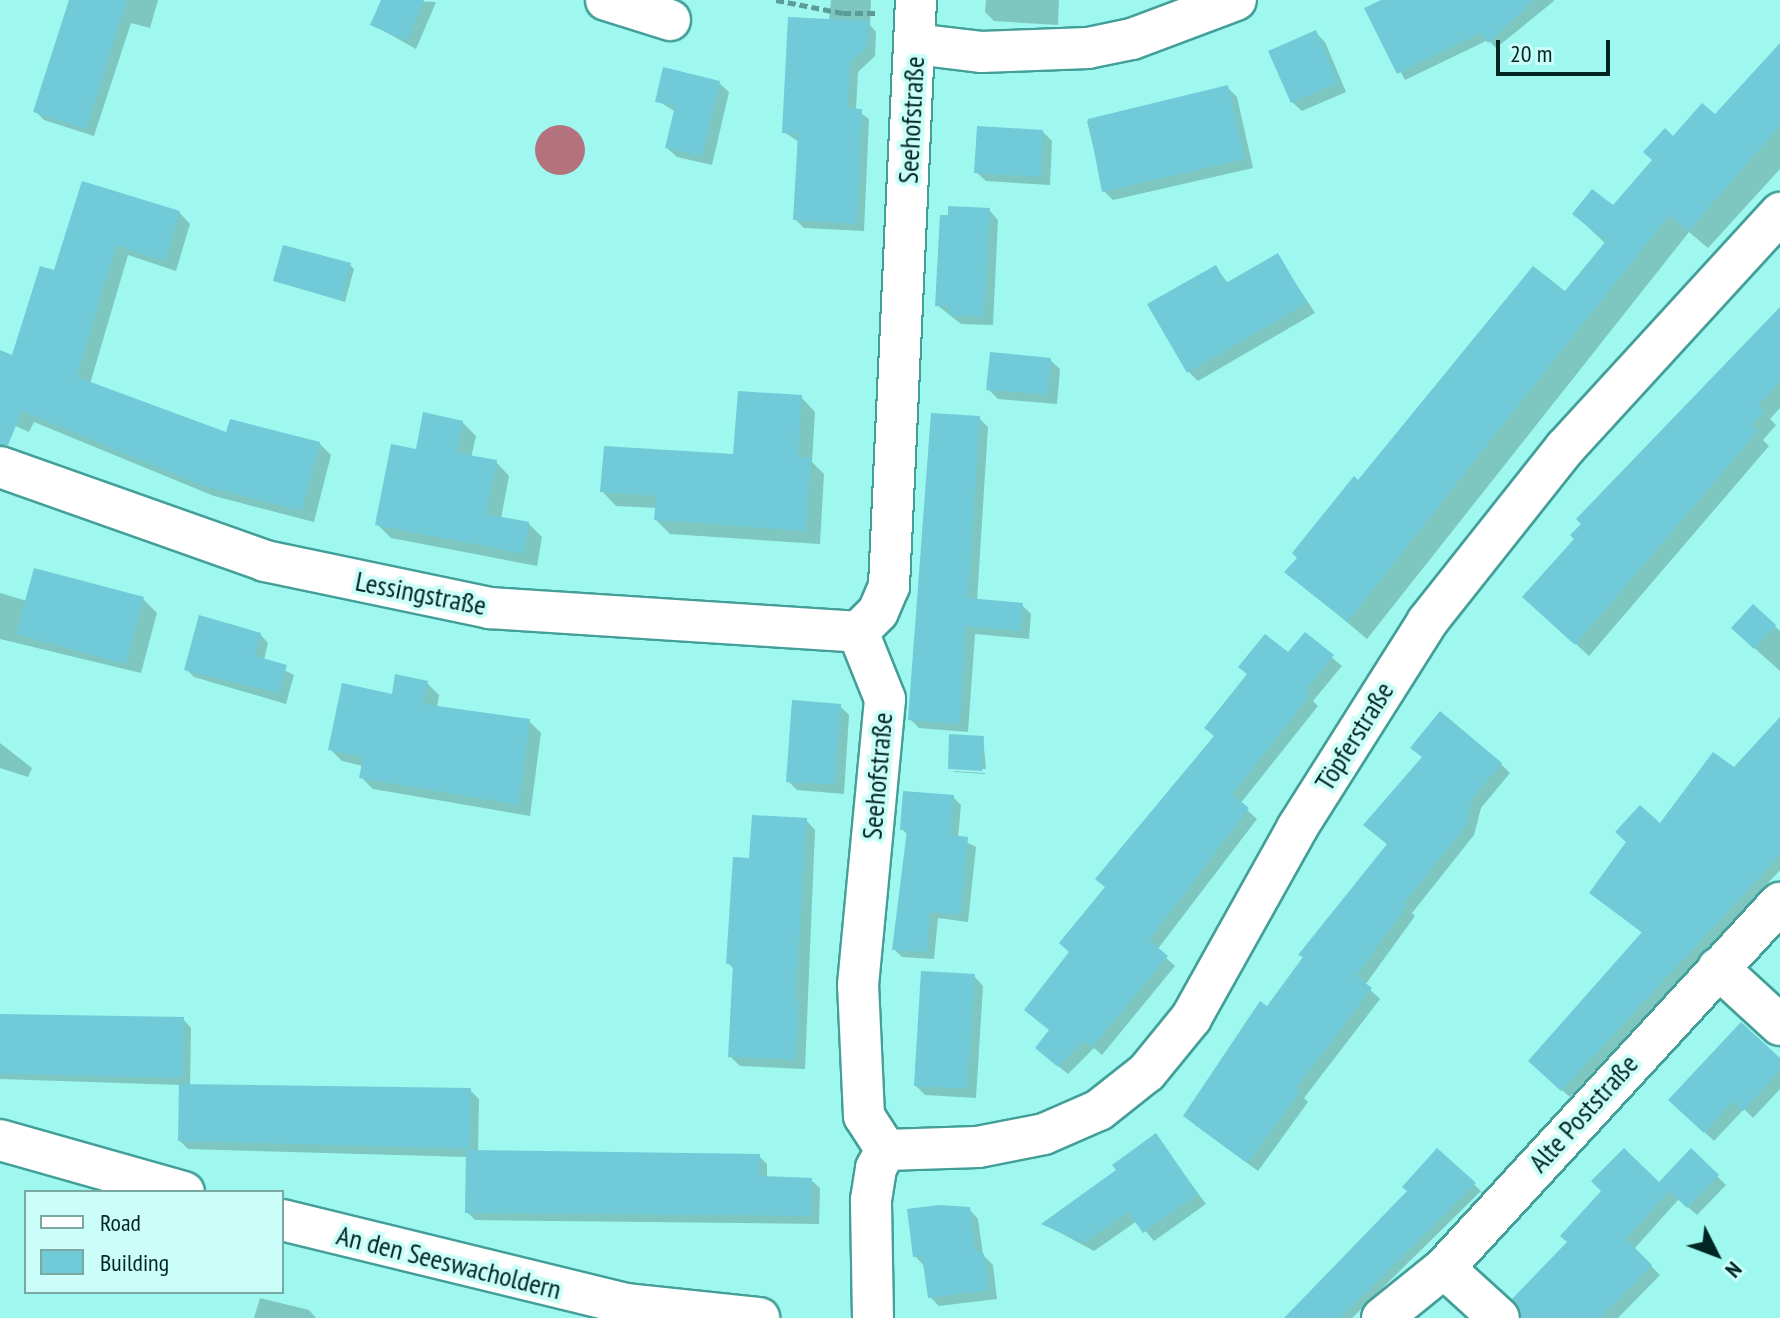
<!DOCTYPE html>
<meta charset="utf-8">
<style>
body{margin:0}
#map{position:relative;width:1780px;height:1318px;overflow:hidden;background:#9ef8f0;font-family:"PT Sans Narrow",sans-serif}
div>[style]{position:absolute}
.water>*{inset:0;background:#b4727e}
.round{border-radius:50%}
.shadow>*{inset:0;background:#0003}
.building>*{inset:0;background:#71cad7}
.path>*{height:5px;margin-top:-2.5px;transform-origin:0;background:repeating-linear-gradient(90deg,#5a9d98 0 8px,transparent 0 12px)}
.roads{filter:drop-shadow(2px 0 #439f98) drop-shadow(-2px 0 #439f98) drop-shadow(0 2px #439f98) drop-shadow(0 -2px #439f98)}
.minor>*{height:40px;margin:-20px;padding:0 20px;transform-origin:20px;border-radius:20px;background:#fff}
span{translate:-50% -50%;white-space:nowrap;text-align:center;line-height:1.15;-webkit-text-stroke:8px #cbfef9;paint-order:stroke}
.street-label{font-size:28px;color:#002623}
.legend{position:absolute;left:24px;top:1190px;width:260px;height:104px;box-sizing:border-box;background:#cbfef9;border:2px solid #7aa8a3;margin:0;padding:10px 14px;list-style:none;font-size:24px;color:#002623}
.legend li{display:flex;align-items:center;gap:16px;height:40px}
.legend b{width:40px;border:2px solid #7aa8a3}
.north{position:absolute;left:1676px;top:1214px;width:80px;height:80px;-webkit-text-stroke:6px #cbfef9;paint-order:stroke;rotate:132deg;font-size:22px;font-weight:700;line-height:32px;text-align:center;color:#002623}
.north::after{content:'';display:block;margin:auto;width:28px;height:36px;background:#002623;clip-path:polygon(50% 0,100% 100%,50% 72%,0 100%)}
.scale{position:absolute;left:1496px;top:40px;width:114px;height:36px;box-sizing:border-box;border:4px solid #002623;border-top:0;padding-left:10px;font-size:24px;line-height:28px;white-space:nowrap;color:#002623;-webkit-text-stroke:6px #cbfef9;paint-order:stroke}
</style>
<div id="map">
<div class="water">
<div class="round" style="left:535px;top:125px;width:50px;height:50px"></div>
</div>
<div class="shadow">
<div style="clip-path:polygon(70px 0,158px 0,150px 28px,131px 23px,94px 136px,44px 120px,36px 112px)"></div>
<div style="clip-path:polygon(383px 0,436px 2px,416px 49px,373px 25px)"></div>
<div style="clip-path:polygon(831px 0,871px 0,870px 25px,876px 32px,875px 56px,858px 72px,856px 110px,869px 119px,864px 231px,804px 228px,795px 219px,799px 142px,784px 132px,829px 21px)"></div>
<div style="clip-path:polygon(986px 0,1059px 0,1058px 25px,994px 21px,985px 12px)"></div>
<div style="clip-path:polygon(1385px 0,1553px 0,1554px 1px,1496px 48px,1488px 40px,1405px 80px,1367px 9px)"></div>
<div style="clip-path:polygon(1316px 33px,1325px 42px,1346px 92px,1302px 111px,1292px 102px)"></div>
<div style="clip-path:polygon(1780px 47px,1780px 169px,1708px 248px,1689px 232px,1367px 639px,1287px 572px,1359px 483px,1565px 294px,1606px 244px,1574px 214px,1613px 208px,1674px 138px,1716px 117px)"></div>
<div style="clip-path:polygon(719px 83px,729px 92px,712px 165px,677px 157px,667px 148px,676px 112px,658px 101px)"></div>
<div style="clip-path:polygon(1227px 87px,1237px 97px,1253px 168px,1113px 200px,1104px 191px,1087px 121px)"></div>
<div style="clip-path:polygon(1042px 131px,1052px 141px,1050px 185px,986px 181px,976px 172px)"></div>
<div style="clip-path:polygon(989px 210px,998px 220px,993px 325px,961px 324px,937px 305px)"></div>
<div style="clip-path:polygon(179px 212px,190px 224px,176px 271px,128px 255px,90px 384px,227px 435px,319px 443px,331px 455px,314px 522px,214px 496px,34px 422px,29px 432px,0 419px,0 363px,14px 358px,56px 273px)"></div>
<div style="clip-path:polygon(1278px 256px,1315px 313px,1198px 381px,1189px 372px,1215px 267px,1229px 284px)"></div>
<div style="clip-path:polygon(350px 265px,354px 269px,345px 302px,275px 281px)"></div>
<div style="clip-path:polygon(1780px 337px,1780px 408px,1770px 419px,1776px 425px,1763px 440px,1769px 446px,1589px 656px,1538px 609px)"></div>
<div style="clip-path:polygon(1050px 360px,1060px 369px,1057px 404px,998px 399px,989px 390px)"></div>
<div style="clip-path:polygon(801px 397px,815px 412px,812px 462px,824px 474px,820px 544px,670px 534px,656px 520px,657px 508px,616px 506px,602px 491px,735px 456px)"></div>
<div style="clip-path:polygon(979px 418px,988px 427px,977px 601px,1022px 605px,1031px 614px,1029px 639px,975px 634px,968px 732px,919px 728px,910px 719px)"></div>
<div style="clip-path:polygon(462px 422px,476px 436px,471px 458px,496px 462px,509px 476px,501px 519px,528px 523px,542px 537px,537px 566px,391px 538px,377px 524px,417px 451px)"></div>
<div style="clip-path:polygon(0 593px,27px 601px,143px 599px,157px 613px,141px 673px,0 639px)"></div>
<div style="clip-path:polygon(1753px 606px,1780px 631px,1780px 671px,1741px 636px)"></div>
<div style="clip-path:polygon(260px 634px,268px 643px,264px 660px,294px 675px,286px 704px,194px 677px,186px 669px)"></div>
<div style="clip-path:polygon(1305px 635px,1342px 666px,1313px 701px,1318px 706px,1240px 804px,1257px 819px,1157px 950px,1175px 966px,1102px 1055px,1094px 1048px,1068px 1074px,1047px 1057px,1071px 953px)"></div>
<div style="clip-path:polygon(427px 683px,439px 695px,437px 708px,529px 721px,541px 733px,530px 816px,373px 789px,361px 777px,363px 766px,342px 761px,330px 749px,393px 696px)"></div>
<div style="clip-path:polygon(840px 706px,849px 715px,844px 794px,797px 790px,788px 781px)"></div>
<div style="clip-path:polygon(1780px 720px,1780px 870px,1570px 1097px,1538px 1069px,1644px 934px,1599px 900px,1660px 826px,1735px 770px)"></div>
<div style="clip-path:polygon(983px 738px,986px 769px,950px 768px)"></div>
<div style="clip-path:polygon(0 743px,32px 768px,28px 777px,0 768px)"></div>
<div style="clip-path:polygon(1424px 758px,1501px 764px,1510px 773px,1481px 808px,1474px 835px,1412px 913px,1415px 916px,1365px 985px,1380px 999px,1304px 1098px,1308px 1102px,1258px 1171px,1195px 1125px,1267px 1009px,1389px 846px,1365px 825px)"></div>
<div style="clip-path:polygon(953px 771px,985px 773px,985px 774px,954px 772px)"></div>
<div style="clip-path:polygon(953px 797px,961px 805px,958px 838px,976px 847px,968px 922px,938px 918px,934px 959px,902px 957px,894px 949px,908px 835px,902px 829px)"></div>
<div style="clip-path:polygon(806px 820px,815px 830px,805px 1069px,740px 1066px,731px 1057px,735px 970px,728px 963px,751px 860px)"></div>
<div style="clip-path:polygon(974px 976px,983px 986px,976px 1098px,925px 1095px,916px 1086px)"></div>
<div style="clip-path:polygon(0 1016px,183px 1019px,191px 1028px,190px 1087px,470px 1090px,479px 1099px,478px 1152px,759px 1156px,767px 1164px,767px 1178px,811px 1180px,820px 1188px,819px 1224px,475px 1220px,467px 1212px,468px 1157px,188px 1149px,180px 1141px,181px 1085px,0 1079px)"></div>
<div style="clip-path:polygon(1780px 1061px,1780px 1089px,1753px 1118px,1744px 1109px,1714px 1141px,1680px 1109px)"></div>
<div style="clip-path:polygon(1156px 1136px,1206px 1204px,1154px 1241px,1137px 1221px,1094px 1251px,1044px 1224px,1119px 1171px)"></div>
<div style="clip-path:polygon(1437px 1150px,1481px 1191px,1352px 1318px,1287px 1318px,1409px 1192px)"></div>
<div style="clip-path:polygon(1691px 1151px,1726px 1185px,1697px 1215px,1679px 1199px,1634px 1249px,1660px 1275px,1618px 1318px,1522px 1318px)"></div>
<div style="clip-path:polygon(969px 1209px,978px 1219px,983px 1255px,993px 1265px,997px 1299px,939px 1306px,930px 1297px,924px 1266px,915px 1256px)"></div>
<div style="clip-path:polygon(260px 1298px,309px 1310px,316px 1318px,254px 1318px)"></div>
</div>
<div class="building">
<div style="clip-path:polygon(69px 0,127px 0,86px 129px,33px 112px)"></div>
<div style="clip-path:polygon(381px 0,424px 0,407px 41px,370px 25px)"></div>
<div style="clip-path:polygon(1381px 0,1534px 0,1488px 43px,1481px 33px,1397px 74px,1364px 8px)"></div>
<div style="clip-path:polygon(788px 17px,869px 21px,867px 47px,850px 63px,848px 108px,862px 109px,857px 224px,793px 220px,798px 134px,782px 133px)"></div>
<div style="clip-path:polygon(1316px 30px,1338px 83px,1291px 103px,1268px 51px)"></div>
<div style="clip-path:polygon(1780px 43px,1780px 126px,1688px 231px,1669px 215px,1347px 622px,1284px 572px,1297px 558px,1292px 553px,1354px 476px,1358px 480px,1533px 266px,1565px 291px,1606px 241px,1572px 214px,1592px 189px,1613px 205px,1652px 160px,1643px 152px,1665px 128px,1673px 136px,1702px 103px,1715px 114px)"></div>
<div style="clip-path:polygon(663px 67px,720px 81px,702px 157px,665px 148px,675px 106px,655px 102px)"></div>
<div style="clip-path:polygon(1228px 85px,1245px 159px,1102px 192px,1088px 119px)"></div>
<div style="clip-path:polygon(977px 126px,1043px 130px,1041px 177px,974px 173px)"></div>
<div style="clip-path:polygon(82px 181px,180px 211px,165px 261px,116px 245px,77px 377px,226px 432px,230px 419px,320px 442px,302px 511px,201px 485px,22px 411px,8px 445px,0 445px,0 350px,12px 355px,40px 266px,54px 270px)"></div>
<div style="clip-path:polygon(948px 206px,990px 208px,984px 317px,949px 315px,949px 306px,935px 306px,940px 215px,948px 215px)"></div>
<div style="clip-path:polygon(283px 245px,351px 263px,341px 300px,273px 281px)"></div>
<div style="clip-path:polygon(1278px 253px,1307px 303px,1187px 373px,1147px 304px,1216px 265px,1226px 283px)"></div>
<div style="clip-path:polygon(1780px 307px,1780px 381px,1758px 405px,1765px 411px,1751px 426px,1758px 431px,1575px 645px,1522px 597px,1574px 539px,1570px 535px,1581px 524px,1576px 519px)"></div>
<div style="clip-path:polygon(990px 352px,1051px 358px,1048px 395px,986px 390px)"></div>
<div style="clip-path:polygon(738px 391px,802px 395px,798px 457px,811px 458px,806px 531px,654px 520px,656px 496px,600px 492px,604px 446px,733px 454px)"></div>
<div style="clip-path:polygon(423px 412px,463px 421px,457px 453px,497px 460px,486px 514px,529px 522px,524px 554px,375px 525px,391px 444px,416px 449px)"></div>
<div style="clip-path:polygon(931px 413px,980px 416px,968px 598px,1023px 603px,1021px 631px,966px 626px,960px 724px,908px 720px)"></div>
<div style="clip-path:polygon(34px 568px,144px 597px,126px 664px,16px 634px)"></div>
<div style="clip-path:polygon(1753px 604px,1776px 625px,1754px 649px,1731px 628px)"></div>
<div style="clip-path:polygon(199px 615px,261px 633px,255px 656px,287px 665px,279px 693px,184px 670px)"></div>
<div style="clip-path:polygon(1305px 632px,1334px 655px,1305px 691px,1310px 695px,1232px 794px,1249px 808px,1149px 940px,1168px 956px,1092px 1047px,1083px 1041px,1058px 1067px,1035px 1048px,1049px 1030px,1024px 1010px,1069px 952px,1059px 943px,1105px 887px,1095px 879px,1214px 736px,1204px 728px,1247px 674px,1238px 667px,1265px 634px,1288px 652px)"></div>
<div style="clip-path:polygon(395px 674px,428px 681px,423px 704px,530px 719px,519px 805px,359px 778px,363px 757px,328px 750px,342px 683px,392px 694px)"></div>
<div style="clip-path:polygon(792px 700px,841px 704px,835px 785px,786px 782px)"></div>
<div style="clip-path:polygon(1440px 711px,1502px 763px,1472px 799px,1466px 825px,1404px 903px,1407px 905px,1356px 976px,1372px 988px,1296px 1088px,1301px 1091px,1247px 1163px,1183px 1116px,1260px 1001px,1267px 1006px,1303px 957px,1298px 955px,1387px 844px,1363px 825px,1422px 757px,1410px 748px)"></div>
<div style="clip-path:polygon(1780px 717px,1780px 855px,1561px 1091px,1528px 1061px,1642px 932px,1589px 893px,1626px 842px,1615px 832px,1640px 805px,1660px 823px,1713px 752px,1734px 767px)"></div>
<div style="clip-path:polygon(949px 734px,984px 736px,982px 771px,948px 769px)"></div>
<div style="clip-path:polygon(903px 791px,954px 795px,951px 835px,968px 837px,961px 915px,930px 912px,927px 952px,892px 950px,907px 830px,900px 830px)"></div>
<div style="clip-path:polygon(752px 815px,807px 818px,795px 1000px,799px 1000px,796px 1060px,728px 1057px,733px 964px,726px 964px,733px 857px,749px 858px)"></div>
<div style="clip-path:polygon(921px 971px,975px 974px,967px 1089px,914px 1086px)"></div>
<div style="clip-path:polygon(0 1014px,184px 1017px,183px 1078px,0 1074px)"></div>
<div style="clip-path:polygon(1741px 1022px,1780px 1058px,1780px 1070px,1743px 1111px,1733px 1101px,1704px 1133px,1668px 1100px)"></div>
<div style="clip-path:polygon(179px 1084px,471px 1088px,470px 1149px,178px 1141px)"></div>
<div style="clip-path:polygon(1156px 1133px,1198px 1194px,1143px 1233px,1128px 1212px,1084px 1243px,1041px 1224px,1116px 1170px,1112px 1165px)"></div>
<div style="clip-path:polygon(1437px 1148px,1476px 1183px,1340px 1318px,1284px 1318px,1407px 1191px,1402px 1187px)"></div>
<div style="clip-path:polygon(1624px 1148px,1659px 1182px,1691px 1148px,1719px 1175px,1687px 1208px,1669px 1191px,1626px 1239px,1652px 1265px,1600px 1318px,1521px 1318px,1512px 1299px,1567px 1242px,1560px 1236px,1601px 1191px,1591px 1181px)"></div>
<div style="clip-path:polygon(466px 1150px,760px 1154px,759px 1176px,812px 1178px,812px 1216px,465px 1213px)"></div>
<div style="clip-path:polygon(939px 1205px,970px 1207px,975px 1249px,984px 1254px,989px 1290px,928px 1298px,922px 1256px,913px 1257px,907px 1209px)"></div>
</div>
<div class="path">
<div style="left:776px;top:0;width:68px;rotate:11deg"></div>
<div style="left:843px;top:13px;width:35px"></div>
</div>
<div class="roads">
<div class="minor">
<div style="left:606px;top:0;width:67px;rotate:17.4deg"></div>
<div style="left:915px;top:44px;width:66px;rotate:6.9deg"></div>
<div style="left:981px;top:52px;width:107px;rotate:-2.1deg"></div>
<div style="left:1088px;top:48px;width:45px;rotate:-11.6deg"></div>
<div style="left:1132px;top:39px;width:111px;rotate:-20.6deg"></div>
<div style="left:0;top:467px;width:281px;rotate:19.5deg"></div>
<div style="left:265px;top:561px;width:230px;rotate:11.8deg"></div>
<div style="left:490px;top:608px;width:369px;rotate:3.7deg"></div>
<div style="left:1718px;top:968px;width:84px;rotate:42.6deg"></div>
<div style="left:0;top:1140px;width:191px;rotate:15.8deg"></div>
<div style="left:886px;top:1150px;width:92px;rotate:-1.9deg"></div>
<div style="left:978px;top:1147px;width:67px;rotate:-11.1deg"></div>
<div style="left:1044px;top:1134px;width:60px;rotate:-23.6deg"></div>
<div style="left:1099px;top:1110px;width:61px;rotate:-38.4deg"></div>
<div style="left:1147px;top:1072px;width:70px;rotate:-50.8deg"></div>
<div style="left:1191px;top:1018px;width:218px;rotate:-60.8deg"></div>
<div style="left:1297px;top:828px;width:244px;rotate:-57.7deg"></div>
<div style="left:1427px;top:622px;width:222px;rotate:-51.6deg"></div>
<div style="left:1565px;top:448px;width:319px;rotate:-47.5deg"></div>
<div style="left:282px;top:1220px;width:354px;rotate:13.7deg"></div>
<div style="left:626px;top:1304px;width:134px;rotate:6deg"></div>
<div style="left:1444px;top:1268px;width:74px;rotate:42.3deg"></div>
<div style="left:873px;top:1318px;width:118px;rotate:-91deg"></div>
<div style="left:871px;top:1200px;width:32px;rotate:-81deg"></div>
<div style="left:876px;top:1168px;width:21px;rotate:-61deg"></div>
<div style="left:886px;top:1150px;width:40px;rotate:-122.9deg"></div>
<div style="left:864px;top:1116px;width:131px;rotate:-92.6deg"></div>
<div style="left:858px;top:985px;width:287px;rotate:-84.6deg"></div>
<div style="left:885px;top:699px;width:72px;rotate:-111.9deg"></div>
<div style="left:858px;top:632px;width:28px;rotate:-45deg"></div>
<div style="left:878px;top:612px;width:28px;rotate:-67deg"></div>
<div style="left:889px;top:586px;width:587px;rotate:-87.36deg"></div>
<div style="left:1382px;top:1318px;width:80px;rotate:-38.9deg"></div>
<div style="left:1444px;top:1268px;width:496px;rotate:-47.4deg"></div>
</div>
</div>
<div class="street-label">
<span style="left:911px;top:120px;rotate:-87deg">Seehofstraße</span>
<span style="left:421px;top:593px;rotate:11deg">Lessingstraße</span>
<span style="left:1354px;top:736px;rotate:-58deg">Töpferstraße</span>
<span style="left:877px;top:776px;rotate:-85deg">Seehofstraße</span>
<span style="left:1583px;top:1113px;rotate:-48deg">Alte Poststraße</span>
<span style="left:449px;top:1262px;rotate:14deg">An den Seeswacholdern</span>
</div>
<ul class="legend">
<li><b style="height:10px;background:#fff"></b>Road</li>
<li><b style="height:22px;background:#71cad7"></b>Building</li>
</ul>
<div class="north">N</div>
<div class="scale">20 m</div>
</div>
